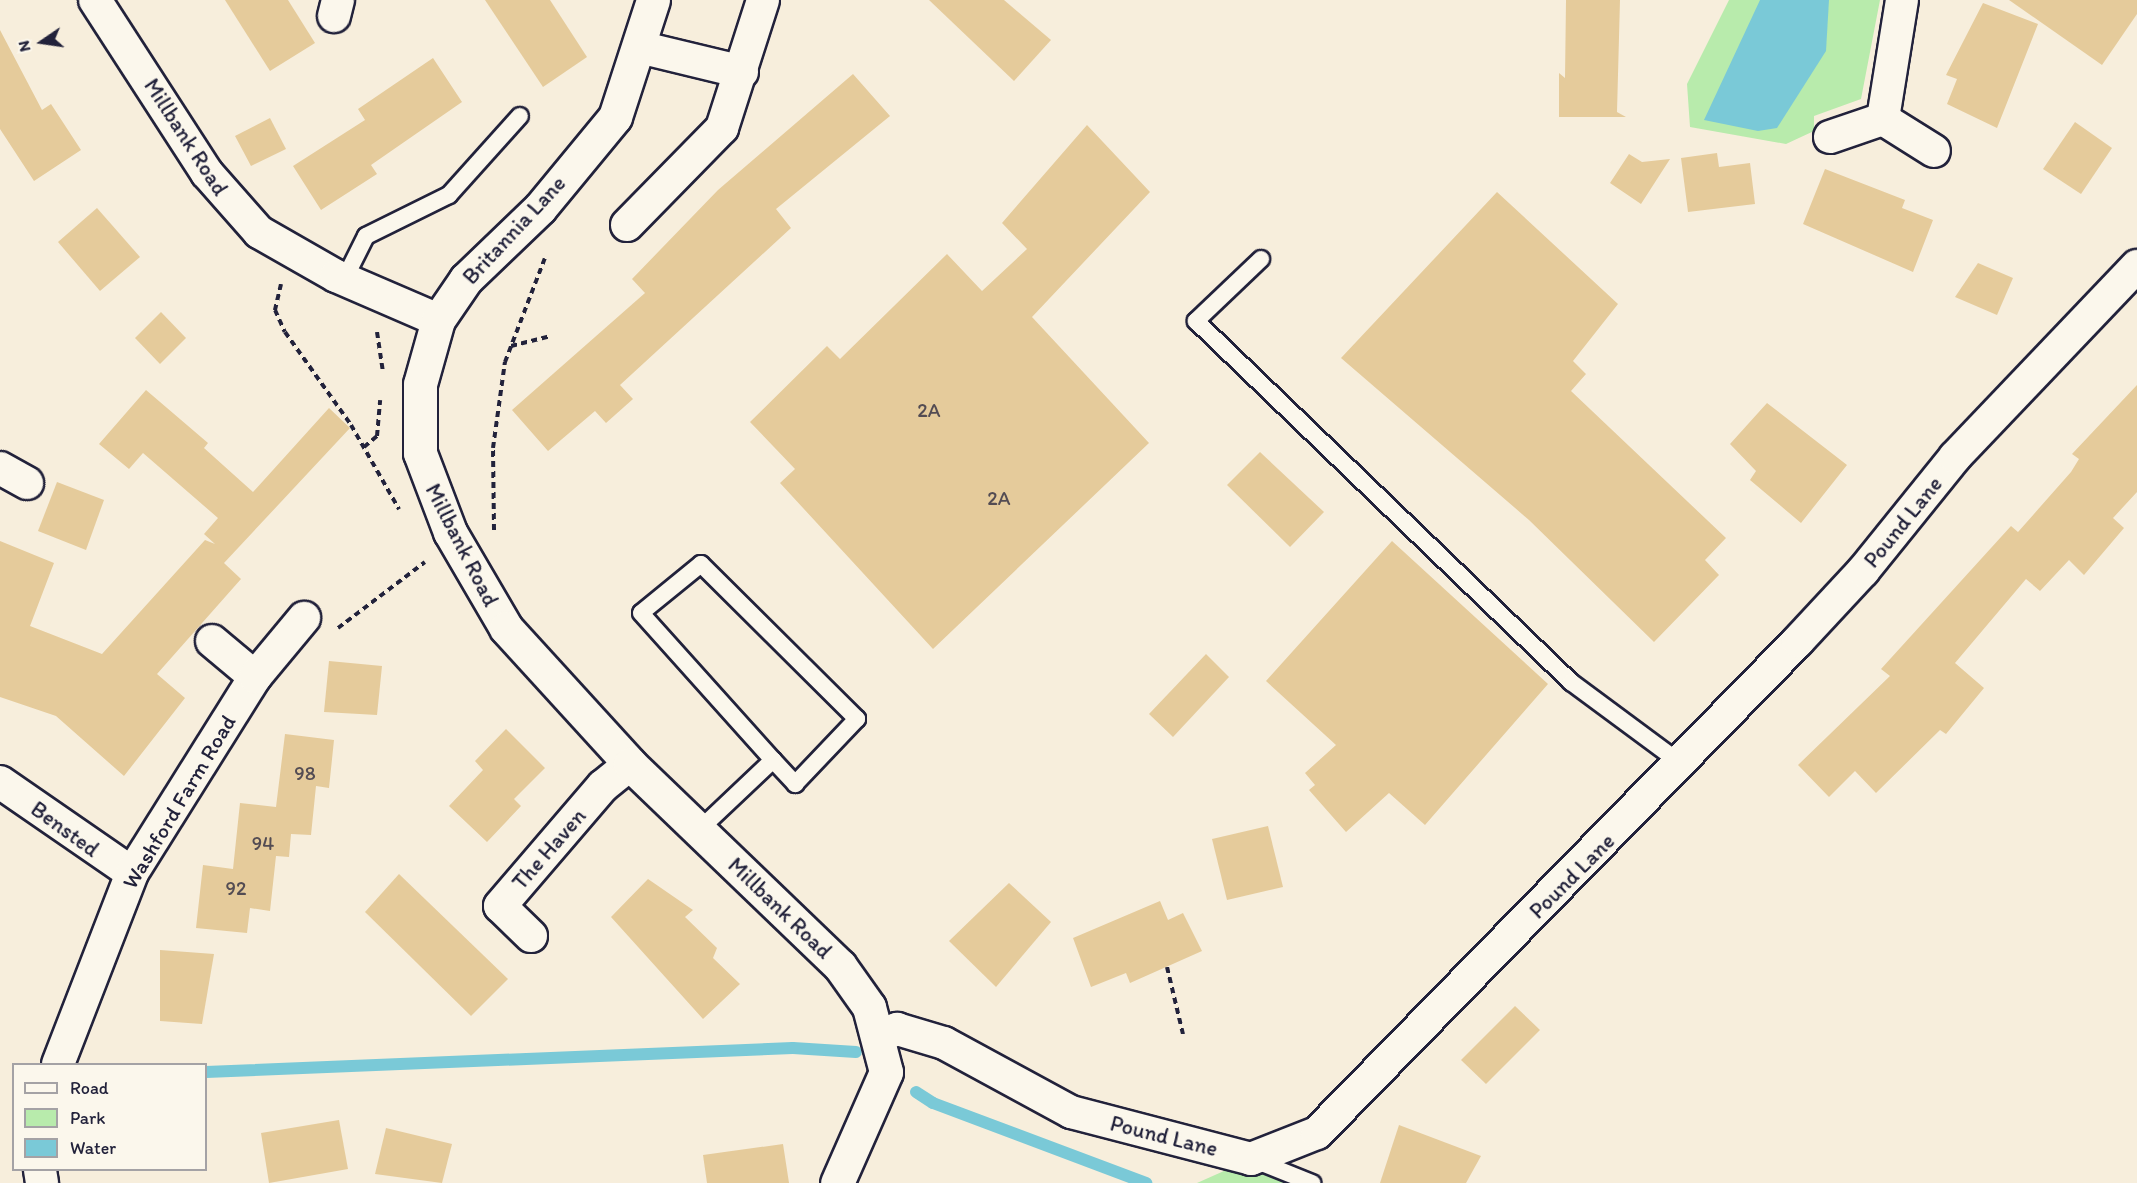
<!DOCTYPE html>
<style>
body{margin:0}
#map{position:relative;width:2137px;height:1183px;overflow:hidden;background:#f7eedc;font-family:Itim,sans-serif}
div>[style]{position:absolute}
.green>*{inset:0;background:#b8ebac}
.water>*{inset:0;background:#7ac9d7}
.stream>*{height:12px;margin:-6px;padding:0 6px;transform-origin:6px;border-radius:6px;background:#7ac9d7}
.building>*{inset:0;background:#e5cb9b}
.path>*{height:4px;margin-top:-2px;transform-origin:0;background:repeating-linear-gradient(90deg,#22223b 0 6px,transparent 0 10.5px)}
.roads{filter:drop-shadow(2px 0 #22223b) drop-shadow(-2px 0 #22223b) drop-shadow(0 2px #22223b) drop-shadow(0 -2px #22223b)}
.lane>*{height:16px;margin:-8px;padding:0 8px;transform-origin:8px;border-radius:8px;background:#fbf7ec}
.street>*{height:32px;margin:-16px;padding:0 16px;transform-origin:16px;border-radius:16px;background:#fbf7ec}
.secondary>*{height:33px;margin:-16.5px;padding:0 16.5px;transform-origin:16.5px;border-radius:16.5px;background:#fbf7ec}
span{translate:-50% -50%;white-space:nowrap;text-align:center;line-height:1.15;-webkit-text-stroke:6px #fbf7ec;paint-order:stroke}
.number-label{font-size:20px;color:#534c53}
.number-label span{-webkit-text-stroke-width:0}
.street-label{font-size:22px;color:#22223b}
.legend{position:absolute;left:12px;top:1063px;width:195px;height:108px;box-sizing:border-box;background:#fbf7ec;border:2px solid #a4a2a5;margin:0;padding:8px 10px;list-style:none;font-size:18px;color:#22223b}
.legend li{display:flex;align-items:center;gap:12px;height:30px}
.legend b{width:30px;border:2px solid #a4a2a5}
.north{position:absolute;left:12px;top:12px;width:60px;height:60px;-webkit-text-stroke:4px #fbf7ec;paint-order:stroke;rotate:257deg;font-size:16px;font-weight:700;line-height:24px;text-align:center;color:#22223b}
.north::after{content:'';display:block;margin:auto;width:21px;height:27px;background:#22223b;clip-path:polygon(50% 0,100% 100%,50% 72%,0 100%)}
</style>
<div id="map">
<div class="green">
<div style="clip-path:polygon(1729px 0,1880px 0,1861px 99px,1814px 116px,1814px 131px,1786px 144px,1690px 127px,1687px 84px)"></div>
<div style="clip-path:polygon(1251px 1159px,1299px 1183px,1197px 1183px)"></div>
</div>
<div class="water">
<div style="clip-path:polygon(1760px 0,1829px 0,1826px 51px,1777px 128px,1758px 131px,1704px 120px)"></div>
</div>
<div class="stream">
<div style="left:206px;top:1072px;width:587px;rotate:-2.34deg"></div>
<div style="left:793px;top:1048px;width:63px;rotate:3.6deg"></div>
<div style="left:916px;top:1092px;width:20px;rotate:33deg"></div>
<div style="left:933px;top:1103px;width:228px;rotate:20.6deg"></div>
</div>
<div class="building">
<div style="clip-path:polygon(225px 0,288px 0,315px 43px,270px 71px)"></div>
<div style="clip-path:polygon(485px 0,550px 0,587px 57px,543px 87px)"></div>
<div style="clip-path:polygon(929px 0,1004px 0,1051px 40px,1014px 81px)"></div>
<div style="clip-path:polygon(1566px 0,1620px 0,1617px 112px,1626px 117px,1559px 117px,1559px 73px,1565px 78px)"></div>
<div style="clip-path:polygon(2009px 0,2137px 0,2137px 14px,2102px 65px)"></div>
<div style="clip-path:polygon(1983px 3px,2038px 24px,1997px 128px,1947px 104px,1957px 79px,1946px 75px)"></div>
<div style="clip-path:polygon(0 30px,42px 110px,51px 104px,81px 150px,34px 181px,0 129px)"></div>
<div style="clip-path:polygon(433px 58px,462px 102px,371px 165px,377px 174px,321px 210px,293px 166px,365px 120px,358px 109px)"></div>
<div style="clip-path:polygon(853px 74px,890px 116px,776px 209px,791px 228px,620px 385px,633px 399px,606px 423px,595px 411px,548px 451px,512px 410px,645px 293px,632px 279px,718px 190px)"></div>
<div style="clip-path:polygon(270px 118px,286px 149px,251px 166px,235px 136px)"></div>
<div style="clip-path:polygon(2075px 122px,2112px 148px,2081px 194px,2043px 169px)"></div>
<div style="clip-path:polygon(1087px 125px,1150px 192px,1032px 317px,1149px 443px,933px 649px,780px 483px,795px 469px,750px 422px,827px 346px,840px 359px,947px 254px,982px 291px,1027px 249px,1002px 223px)"></div>
<div style="clip-path:polygon(1717px 153px,1719px 167px,1750px 163px,1755px 204px,1688px 212px,1681px 158px)"></div>
<div style="clip-path:polygon(1629px 154px,1642px 162px,1670px 159px,1641px 204px,1610px 183px)"></div>
<div style="clip-path:polygon(1825px 169px,1905px 200px,1902px 208px,1933px 220px,1913px 272px,1803px 224px)"></div>
<div style="clip-path:polygon(1497px 192px,1618px 304px,1573px 361px,1586px 374px,1571px 391px,1726px 538px,1705px 560px,1719px 575px,1654px 642px,1529px 520px,1341px 358px)"></div>
<div style="clip-path:polygon(97px 208px,140px 257px,100px 291px,58px 242px)"></div>
<div style="clip-path:polygon(1978px 263px,2013px 278px,1997px 315px,1955px 297px)"></div>
<div style="clip-path:polygon(161px 312px,186px 338px,160px 364px,135px 338px)"></div>
<div style="clip-path:polygon(2137px 385px,2137px 492px,2113px 518px,2124px 528px,2084px 575px,2069px 560px,2040px 591px,2026px 579px,1955px 663px,1984px 688px,1946px 734px,1940px 730px,1876px 793px,1855px 771px,1829px 797px,1798px 765px,1890px 676px,1881px 669px,2011px 526px,2018px 532px,2071px 472px,2079px 459px,2072px 454px)"></div>
<div style="clip-path:polygon(146px 390px,208px 443px,204px 448px,253px 492px,329px 408px,350px 428px,224px 563px,241px 579px,157px 674px,185px 698px,124px 776px,56px 716px,0 697px,0 541px,54px 563px,30px 626px,102px 654px,205px 540px,215px 544px,204px 534px,218px 518px,143px 453px,129px 469px,99px 444px)"></div>
<div style="clip-path:polygon(1767px 403px,1847px 465px,1801px 523px,1750px 480px,1756px 471px,1730px 444px)"></div>
<div style="clip-path:polygon(1260px 452px,1324px 512px,1290px 547px,1227px 485px)"></div>
<div style="clip-path:polygon(57px 482px,104px 500px,86px 550px,38px 531px)"></div>
<div style="clip-path:polygon(1392px 541px,1548px 684px,1425px 825px,1389px 793px,1346px 832px,1309px 790px,1315px 785px,1305px 773px,1336px 745px,1266px 681px)"></div>
<div style="clip-path:polygon(1206px 654px,1229px 677px,1173px 737px,1149px 714px)"></div>
<div style="clip-path:polygon(329px 661px,382px 666px,377px 715px,324px 712px)"></div>
<div style="clip-path:polygon(506px 729px,545px 768px,514px 799px,521px 806px,487px 842px,449px 806px,483px 770px,475px 761px)"></div>
<div style="clip-path:polygon(285px 734px,334px 740px,329px 788px,316px 786px,311px 835px,291px 834px,289px 857px,276px 856px,270px 911px,250px 908px,247px 933px,196px 928px,203px 865px,233px 869px,240px 803px,276px 807px)"></div>
<div style="clip-path:polygon(1268px 826px,1283px 887px,1227px 900px,1212px 839px)"></div>
<div style="clip-path:polygon(399px 874px,508px 979px,471px 1016px,365px 912px)"></div>
<div style="clip-path:polygon(648px 879px,693px 910px,685px 917px,717px 948px,713px 958px,740px 984px,703px 1019px,611px 917px)"></div>
<div style="clip-path:polygon(1009px 883px,1051px 922px,996px 987px,949px 941px)"></div>
<div style="clip-path:polygon(1160px 901px,1168px 920px,1183px 913px,1202px 951px,1130px 983px,1126px 973px,1091px 987px,1073px 938px)"></div>
<div style="clip-path:polygon(160px 950px,214px 954px,202px 1024px,160px 1021px)"></div>
<div style="clip-path:polygon(1515px 1006px,1540px 1030px,1486px 1084px,1461px 1060px)"></div>
<div style="clip-path:polygon(339px 1120px,348px 1169px,269px 1183px,261px 1133px)"></div>
<div style="clip-path:polygon(1399px 1125px,1481px 1156px,1466px 1183px,1380px 1183px)"></div>
<div style="clip-path:polygon(386px 1128px,452px 1144px,442px 1183px,375px 1174px)"></div>
<div style="clip-path:polygon(783px 1144px,789px 1183px,707px 1183px,703px 1155px)"></div>
</div>
<div class="path">
<div style="left:281px;top:284px;width:27px;rotate:103deg"></div>
<div style="left:275px;top:310px;width:24px;rotate:66deg"></div>
<div style="left:285px;top:332px;width:114px;rotate:54.6deg"></div>
<div style="left:351px;top:425px;width:97px;rotate:60.3deg"></div>
<div style="left:377px;top:332px;width:40px;rotate:81.5deg"></div>
<div style="left:511px;top:346px;width:38px;rotate:-14deg"></div>
<div style="left:364px;top:447px;width:17px;rotate:-40deg"></div>
<div style="left:377px;top:436px;width:36px;rotate:-85deg"></div>
<div style="left:494px;top:530px;width:82px;rotate:-90.7deg"></div>
<div style="left:493px;top:448px;width:87px;rotate:-82.1deg"></div>
<div style="left:505px;top:362px;width:111px;rotate:-69deg"></div>
<div style="left:338px;top:628px;width:109px;rotate:-37.2deg"></div>
<div style="left:1167px;top:967px;width:69px;rotate:76.6deg"></div>
</div>
<div class="roads">
<div class="lane">
<div style="left:1261px;top:259px;width:90px;rotate:136.4deg"></div>
<div style="left:1196px;top:321px;width:521px;rotate:43.91deg"></div>
<div style="left:1571px;top:682px;width:138px;rotate:36.5deg"></div>
<div style="left:344px;top:280px;width:49px;rotate:-63.4deg"></div>
<div style="left:366px;top:236px;width:93px;rotate:-26.3deg"></div>
<div style="left:449px;top:195px;width:106px;rotate:-48.1deg"></div>
<div style="left:699px;top:830px;width:102px;rotate:-43.4deg"></div>
<div style="left:773px;top:760px;width:33px;rotate:47deg"></div>
<div style="left:795px;top:784px;width:90px;rotate:-46.4deg"></div>
<div style="left:857px;top:719px;width:220px;rotate:-135.2deg"></div>
<div style="left:701px;top:564px;width:77px;rotate:140.8deg"></div>
<div style="left:641px;top:613px;width:198px;rotate:48.1deg"></div>
<div style="left:1252px;top:1159px;width:65px;rotate:21.8deg"></div>
</div>
<div class="street">
<div style="left:95px;top:0;width:206px;rotate:57.1deg"></div>
<div style="left:207px;top:173px;width:79px;rotate:48.6deg"></div>
<div style="left:259px;top:232px;width:89px;rotate:29.7deg"></div>
<div style="left:336px;top:276px;width:111px;rotate:23.3deg"></div>
<div style="left:1902px;top:0;width:121px;rotate:99.1deg"></div>
<div style="left:1883px;top:119px;width:60px;rotate:32.1deg"></div>
<div style="left:334px;top:16px;width:16px;rotate:-76deg"></div>
<div style="left:639px;top:47px;width:106px;rotate:13.6deg"></div>
<div style="left:1830px;top:137px;width:56px;rotate:-18.8deg"></div>
<div style="left:627px;top:225px;width:136px;rotate:-45.6deg"></div>
<div style="left:722px;top:128px;width:134px;rotate:-72.2deg"></div>
<div style="left:0;top:468px;width:31px;rotate:29deg"></div>
<div style="left:212px;top:641px;width:56px;rotate:39.9deg"></div>
<div style="left:0;top:782px;width:160px;rotate:34.6deg"></div>
<div style="left:531px;top:936px;width:43px;rotate:-135.9deg"></div>
<div style="left:500px;top:906px;width:158px;rotate:-49.4deg"></div>
<div style="left:603px;top:786px;width:35px;rotate:-39deg"></div>
<div style="left:878px;top:1037px;width:21px;rotate:-23deg"></div>
<div style="left:897px;top:1029px;width:49px;rotate:16.6deg"></div>
<div style="left:944px;top:1043px;width:145px;rotate:28.5deg"></div>
<div style="left:1071px;top:1112px;width:186px;rotate:14.6deg"></div>
<div style="left:1251px;top:1159px;width:71px;rotate:-21.5deg"></div>
<div style="left:1317px;top:1133px;width:688px;rotate:-45.65deg"></div>
<div style="left:1798px;top:641px;width:96px;rotate:-47.1deg"></div>
<div style="left:1863px;top:571px;width:146px;rotate:-51.1deg"></div>
<div style="left:1955px;top:457px;width:264px;rotate:-46.4deg"></div>
<div style="left:58px;top:1064px;width:205px;rotate:-68.8deg"></div>
<div style="left:132px;top:873px;width:231px;rotate:-57.9deg"></div>
<div style="left:255px;top:677px;width:77px;rotate:-50.3deg"></div>
<div style="left:40px;top:1170px;width:13px;rotate:81deg"></div>
</div>
<div class="secondary">
<div style="left:653px;top:0;width:123px;rotate:108deg"></div>
<div style="left:615px;top:117px;width:118px;rotate:129.5deg"></div>
<div style="left:540px;top:208px;width:103px;rotate:136.2deg"></div>
<div style="left:466px;top:279px;width:50px;rotate:124.3deg"></div>
<div style="left:438px;top:320px;width:66px;rotate:105.7deg"></div>
<div style="left:420px;top:384px;width:69px;rotate:90deg"></div>
<div style="left:420px;top:453px;width:85px;rotate:69.2deg"></div>
<div style="left:450px;top:532px;width:111px;rotate:59.7deg"></div>
<div style="left:506px;top:628px;width:184px;rotate:47.6deg"></div>
<div style="left:630px;top:764px;width:291px;rotate:43.9deg"></div>
<div style="left:840px;top:966px;width:50px;rotate:54.7deg"></div>
<div style="left:869px;top:1007px;width:67px;rotate:75.3deg"></div>
<div style="left:886px;top:1072px;width:121px;rotate:113.8deg"></div>
</div>
</div>
<div class="number-label">
<span style="left:929px;top:410px">2A</span>
<span style="left:999px;top:498px">2A</span>
<span style="left:305px;top:773px">98</span>
<span style="left:263px;top:843px">94</span>
<span style="left:236px;top:888px">92</span>
</div>
<div class="street-label">
<span style="left:186px;top:137px;rotate:57deg">Millbank Road</span>
<span style="left:514px;top:230px;rotate:-47deg">Britannia Lane</span>
<span style="left:1903px;top:522px;rotate:-51deg">Pound Lane</span>
<span style="left:462px;top:545px;rotate:63deg">Millbank Road</span>
<span style="left:179px;top:802px;rotate:-59deg">Washford Farm Road</span>
<span style="left:65px;top:829px;rotate:36deg">Bensted</span>
<span style="left:549px;top:849px;rotate:-49deg">The Haven</span>
<span style="left:1572px;top:876px;rotate:-45deg">Pound Lane</span>
<span style="left:780px;top:908px;rotate:44deg">Millbank Road</span>
<span style="left:1164px;top:1136px;rotate:14deg">Pound Lane</span>
</div>
<ul class="legend">
<li><b style="height:8px;background:#fbf7ec"></b>Road</li>
<li><b style="height:16px;background:#b8ebac"></b>Park</li>
<li><b style="height:16px;background:#7ac9d7"></b>Water</li>
</ul>
<div class="north">N</div>
</div>
